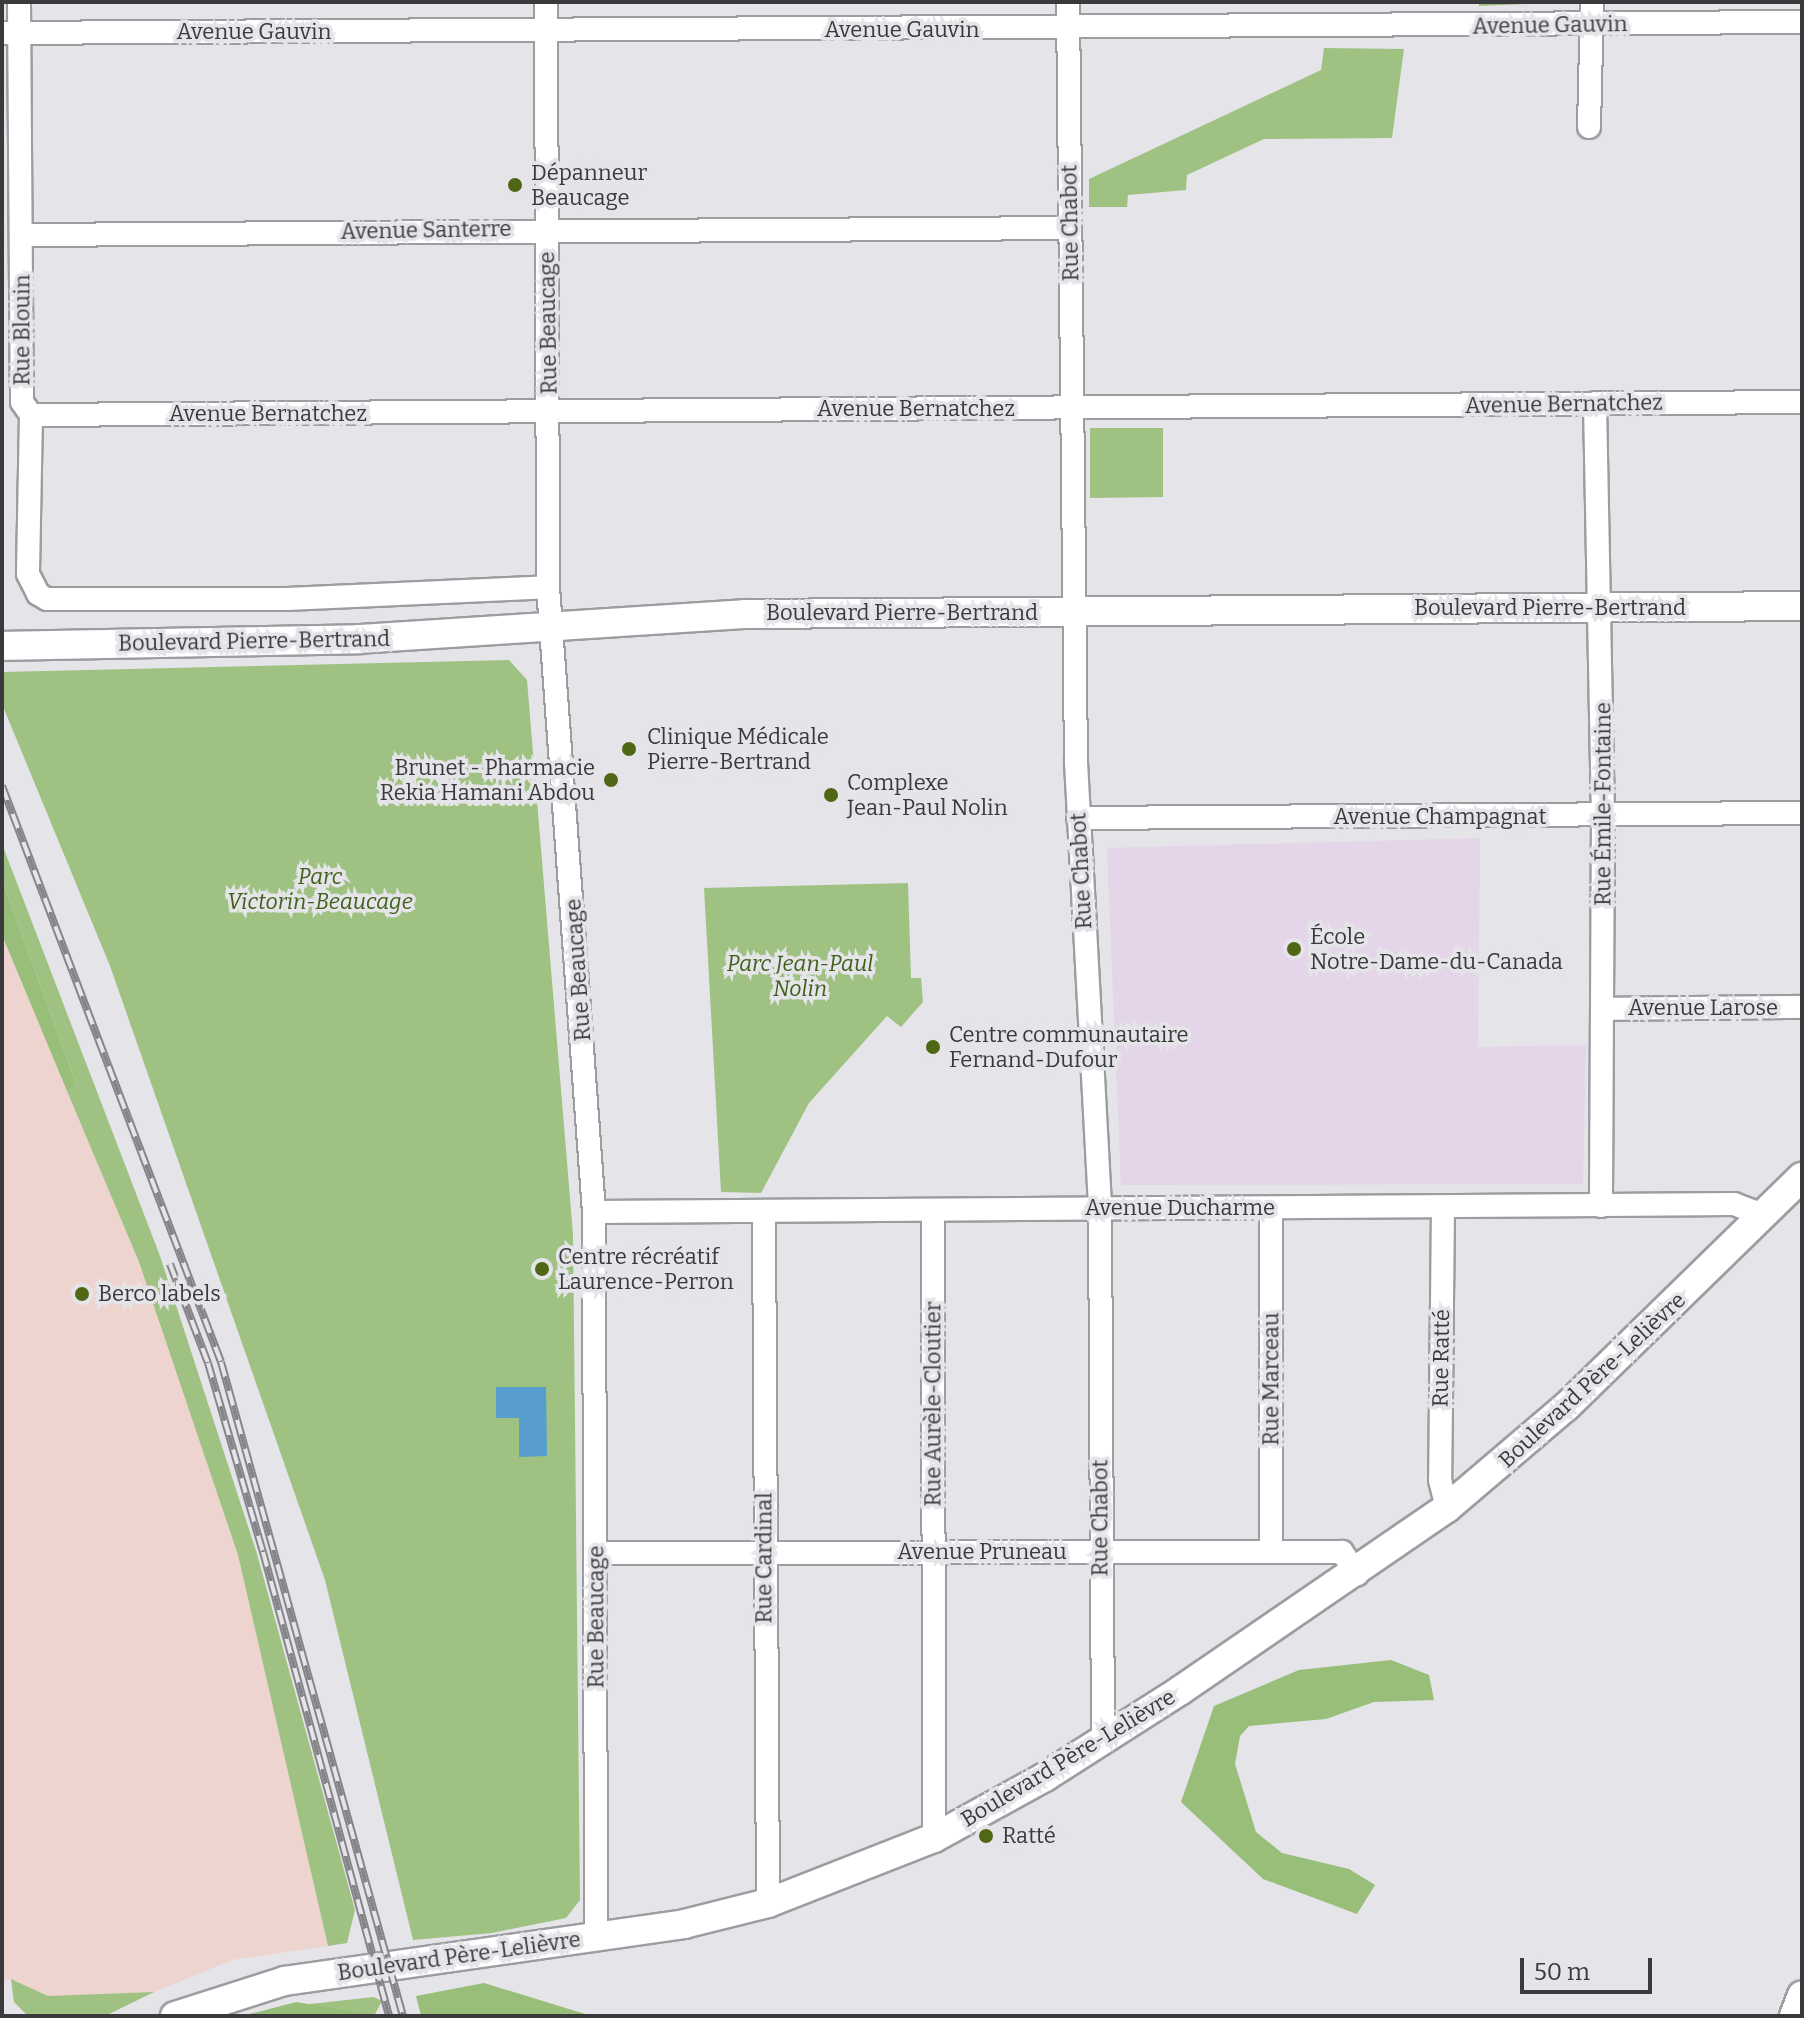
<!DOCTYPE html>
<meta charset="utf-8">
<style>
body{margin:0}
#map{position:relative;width:1804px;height:2018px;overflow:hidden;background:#e4e4e9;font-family:Bitter,serif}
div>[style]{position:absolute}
.industrial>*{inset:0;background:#eed4ce}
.education>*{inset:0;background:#e4d5e8}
.green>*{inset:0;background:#9fc282}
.forest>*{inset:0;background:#99be7a}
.water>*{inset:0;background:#579dcd}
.roads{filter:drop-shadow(2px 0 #9c9da1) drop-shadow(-2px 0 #9c9da1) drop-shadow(0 2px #9c9da1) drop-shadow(0 -2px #9c9da1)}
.minor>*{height:22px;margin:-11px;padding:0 11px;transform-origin:11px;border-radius:11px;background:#fff}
.major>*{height:28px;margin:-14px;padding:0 14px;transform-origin:14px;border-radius:14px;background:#fff}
.rail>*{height:8px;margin-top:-4px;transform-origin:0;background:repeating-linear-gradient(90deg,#e4e4e9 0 15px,#86868a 0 30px);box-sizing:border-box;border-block:2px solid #86868a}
.dots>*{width:22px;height:22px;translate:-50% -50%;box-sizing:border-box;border:4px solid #e4e4e9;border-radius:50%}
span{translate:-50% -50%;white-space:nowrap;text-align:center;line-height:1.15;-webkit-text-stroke:7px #e4e4e9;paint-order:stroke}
.street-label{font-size:22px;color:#3a3a3c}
.poi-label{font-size:22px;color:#3a3a3c}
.left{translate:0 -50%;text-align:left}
.right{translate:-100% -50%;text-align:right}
.park-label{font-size:22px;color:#40611b;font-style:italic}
.frame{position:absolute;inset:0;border:4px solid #3a3a3c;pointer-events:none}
.scale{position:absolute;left:1520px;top:1958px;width:132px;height:36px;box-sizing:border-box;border:4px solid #3a3a3c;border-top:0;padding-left:10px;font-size:24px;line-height:28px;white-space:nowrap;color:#3a3a3c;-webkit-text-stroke:6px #e4e4e9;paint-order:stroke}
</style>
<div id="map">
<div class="industrial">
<div style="clip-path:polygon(2px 935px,139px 1262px,238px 1555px,328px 1946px,232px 1960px,154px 1992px,48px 1996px,11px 1979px,2px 1981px)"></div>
</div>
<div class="education">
<div style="clip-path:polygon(1480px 838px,1478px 1047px,1586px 1045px,1583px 1184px,1121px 1185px,1107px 848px)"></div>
</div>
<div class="green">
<div style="clip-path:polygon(1479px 2px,1573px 2px,1479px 6px)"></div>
<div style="clip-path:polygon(1324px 48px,1404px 49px,1392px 138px,1264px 139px,1187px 175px,1186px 190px,1128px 195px,1127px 207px,1089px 207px,1089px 179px,1321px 70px)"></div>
<div style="clip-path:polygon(1090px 428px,1163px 428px,1163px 497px,1090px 498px)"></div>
<div style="clip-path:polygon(509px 660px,527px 680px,573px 1234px,580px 1900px,566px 1918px,492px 1933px,413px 1940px,325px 1580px,110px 966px,2px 704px,2px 672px)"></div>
<div style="clip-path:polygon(2px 844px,160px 1256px,257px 1554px,355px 1910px,347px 1943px,328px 1946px,238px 1555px,139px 1262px,67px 1091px,77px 1086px,2px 880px)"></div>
<div style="clip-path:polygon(908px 883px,911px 978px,921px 978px,923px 1002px,901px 1027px,887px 1016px,809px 1103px,761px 1193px,721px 1192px,704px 888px)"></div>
<div style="clip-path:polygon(11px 1979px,48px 1996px,154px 1992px,105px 2016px,28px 2016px,14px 2002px)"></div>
<div style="clip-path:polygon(374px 1997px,382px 2001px,374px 2016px,249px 2016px,274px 2008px)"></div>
</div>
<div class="forest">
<div style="clip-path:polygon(2px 880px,77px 1086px,67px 1091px,2px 935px)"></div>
<div style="clip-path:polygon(1391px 1660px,1429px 1675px,1434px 1700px,1374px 1702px,1326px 1719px,1249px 1726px,1240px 1736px,1235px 1764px,1256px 1832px,1282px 1853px,1349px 1869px,1375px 1885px,1357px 1914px,1263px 1879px,1181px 1802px,1214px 1706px,1299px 1670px)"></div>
<div style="clip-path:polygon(484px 1983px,582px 2013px,592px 2016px,421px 2016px,416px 1996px)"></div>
<div style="clip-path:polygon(296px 2002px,375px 2015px,242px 2016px)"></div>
</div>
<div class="water">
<div style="clip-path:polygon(496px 1387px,546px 1387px,547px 1456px,519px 1457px,519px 1418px,496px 1418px)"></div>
</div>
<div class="roads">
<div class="minor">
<div style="left:19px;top:2px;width:383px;rotate:89.6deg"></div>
<div style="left:22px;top:385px;width:17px;rotate:90deg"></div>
<div style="left:22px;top:402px;width:16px;rotate:55deg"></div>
<div style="left:31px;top:415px;width:159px;rotate:91.1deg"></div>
<div style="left:28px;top:574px;width:22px;rotate:63deg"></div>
<div style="left:38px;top:594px;width:10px;rotate:29deg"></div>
<div style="left:47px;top:599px;width:240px"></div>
<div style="left:287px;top:599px;width:261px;rotate:-2.6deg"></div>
<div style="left:546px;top:2px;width:585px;rotate:89.8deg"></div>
<div style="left:548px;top:587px;width:627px;rotate:85.79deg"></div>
<div style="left:594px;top:1212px;width:726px;rotate:89.84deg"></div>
<div style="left:1068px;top:2px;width:760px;rotate:89.4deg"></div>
<div style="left:1076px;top:762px;width:446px;rotate:86.9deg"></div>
<div style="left:1100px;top:1207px;width:532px;rotate:89.68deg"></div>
<div style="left:2px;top:33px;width:1800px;rotate:-0.35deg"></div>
<div style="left:1589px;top:127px;width:125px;rotate:-88.6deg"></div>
<div style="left:22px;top:235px;width:1048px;rotate:-0.38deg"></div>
<div style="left:1595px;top:403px;width:413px;rotate:88.9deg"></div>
<div style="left:1603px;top:816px;width:390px;rotate:90.3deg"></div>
<div style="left:31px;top:415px;width:1771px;rotate:-0.42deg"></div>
<div style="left:1078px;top:818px;width:724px;rotate:-0.4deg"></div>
<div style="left:1604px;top:1009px;width:198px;rotate:-0.6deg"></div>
<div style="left:1443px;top:1207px;width:273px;rotate:90.6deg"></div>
<div style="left:1440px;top:1480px;width:29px;rotate:76deg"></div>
<div style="left:933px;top:1210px;width:628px;rotate:89.91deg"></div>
<div style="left:594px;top:1212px;width:1140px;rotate:-0.4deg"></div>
<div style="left:1734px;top:1204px;width:31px;rotate:21deg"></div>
<div style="left:764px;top:1213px;width:690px;rotate:89.67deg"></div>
<div style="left:1271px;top:1551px;width:343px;rotate:-90deg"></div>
<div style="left:595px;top:1553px;width:747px;rotate:-0.08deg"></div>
<div style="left:1342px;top:1552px;width:27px;rotate:56deg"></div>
</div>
<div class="major">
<div style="left:2px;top:646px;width:357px;rotate:-1.1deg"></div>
<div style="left:359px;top:639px;width:387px;rotate:-3.7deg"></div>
<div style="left:745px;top:614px;width:1057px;rotate:-0.43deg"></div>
<div style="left:175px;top:2016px;width:115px;rotate:-17.7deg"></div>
<div style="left:285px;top:1981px;width:403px;rotate:-8.1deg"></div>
<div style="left:684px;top:1924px;width:87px;rotate:-14deg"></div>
<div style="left:768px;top:1903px;width:178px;rotate:-21.4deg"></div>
<div style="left:934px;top:1838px;width:127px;rotate:-28.8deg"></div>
<div style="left:1045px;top:1777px;width:161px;rotate:-32.6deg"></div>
<div style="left:1181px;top:1690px;width:322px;rotate:-34.4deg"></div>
<div style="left:1447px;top:1508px;width:157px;rotate:-40.4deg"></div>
<div style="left:1567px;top:1406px;width:328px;rotate:-44.3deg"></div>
<div style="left:1794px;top:2016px;width:22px;rotate:-69deg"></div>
</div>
</div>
<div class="rail">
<div style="left:2px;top:786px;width:616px;rotate:69.18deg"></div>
<div style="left:221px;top:1362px;width:679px;rotate:74.45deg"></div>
<div style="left:170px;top:1264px;width:106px;rotate:69deg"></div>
<div style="left:208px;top:1363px;width:197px;rotate:73.8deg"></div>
<div style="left:263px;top:1552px;width:481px;rotate:74.8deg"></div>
</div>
<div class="dots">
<div style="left:515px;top:185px;background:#506716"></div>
<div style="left:629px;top:749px;background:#506716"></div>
<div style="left:611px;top:780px;background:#506716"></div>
<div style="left:831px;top:795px;background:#506716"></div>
<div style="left:1294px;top:949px;background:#506716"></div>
<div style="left:933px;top:1047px;background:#506716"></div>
<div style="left:542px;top:1269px;background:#506716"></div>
<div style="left:82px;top:1294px;background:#506716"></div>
<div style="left:986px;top:1836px;background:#506716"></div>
</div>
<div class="street-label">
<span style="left:1550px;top:25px;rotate:-1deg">Avenue Gauvin</span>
<span style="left:902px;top:30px">Avenue Gauvin</span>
<span style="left:254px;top:32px">Avenue Gauvin</span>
<span style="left:1070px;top:223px;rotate:-91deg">Rue Chabot</span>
<span style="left:426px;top:230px;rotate:-1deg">Avenue Santerre</span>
<span style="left:548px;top:323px;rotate:-91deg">Rue Beaucage</span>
<span style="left:22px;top:330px;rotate:-90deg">Rue Blouin</span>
<span style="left:1564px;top:404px;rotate:-1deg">Avenue Bernatchez</span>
<span style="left:916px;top:409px">Avenue Bernatchez</span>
<span style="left:268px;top:414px">Avenue Bernatchez</span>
<span style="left:1550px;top:608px">Boulevard Pierre-Bertrand</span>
<span style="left:902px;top:613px">Boulevard Pierre-Bertrand</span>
<span style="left:254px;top:641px;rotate:-1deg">Boulevard Pierre-Bertrand</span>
<span style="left:1603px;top:804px;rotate:-90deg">Rue Émile-Fontaine</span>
<span style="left:1440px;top:817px">Avenue Champagnat</span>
<span style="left:1081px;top:871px;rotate:-93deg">Rue Chabot</span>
<span style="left:578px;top:970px;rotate:-94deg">Rue Beaucage</span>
<span style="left:1703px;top:1008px">Avenue Larose</span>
<span style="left:1180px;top:1208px">Avenue Ducharme</span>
<span style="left:1441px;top:1358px;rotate:-89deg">Rue Ratté</span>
<span style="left:1271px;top:1379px;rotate:-90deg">Rue Marceau</span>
<span style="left:1592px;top:1380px;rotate:-43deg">Boulevard Père-Lelièvre</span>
<span style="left:933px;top:1404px;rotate:-90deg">Rue Aurèle-Cloutier</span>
<span style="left:1100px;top:1518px;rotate:-90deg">Rue Chabot</span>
<span style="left:982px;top:1552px">Avenue Pruneau</span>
<span style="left:764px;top:1558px;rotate:-90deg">Rue Cardinal</span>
<span style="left:596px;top:1617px;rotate:-90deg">Rue Beaucage</span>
<span style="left:1068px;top:1758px;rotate:-31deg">Boulevard Père-Lelièvre</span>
<span style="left:459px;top:1956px;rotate:-8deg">Boulevard Père-Lelièvre</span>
</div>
<div class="poi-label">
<span class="left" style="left:531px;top:185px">Dépanneur<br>Beaucage</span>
<span class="left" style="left:647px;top:749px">Clinique Médicale<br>Pierre-Bertrand</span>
<span class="right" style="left:595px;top:780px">Brunet - Pharmacie<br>Rekia Hamani Abdou</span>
<span class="left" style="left:847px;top:795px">Complexe<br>Jean-Paul Nolin</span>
<span class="left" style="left:1310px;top:949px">École<br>Notre-Dame-du-Canada</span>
<span class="left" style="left:949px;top:1047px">Centre communautaire<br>Fernand-Dufour</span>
<span class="left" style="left:558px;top:1269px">Centre récréatif<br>Laurence-Perron</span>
<span class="left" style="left:98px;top:1294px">Berco labels</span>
<span class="left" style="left:1002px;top:1836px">Ratté</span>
</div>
<div class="park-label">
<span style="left:320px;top:889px">Parc<br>Victorin-Beaucage</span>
<span style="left:800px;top:976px">Parc Jean-Paul<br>Nolin</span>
</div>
<div class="frame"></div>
<div class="scale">50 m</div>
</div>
